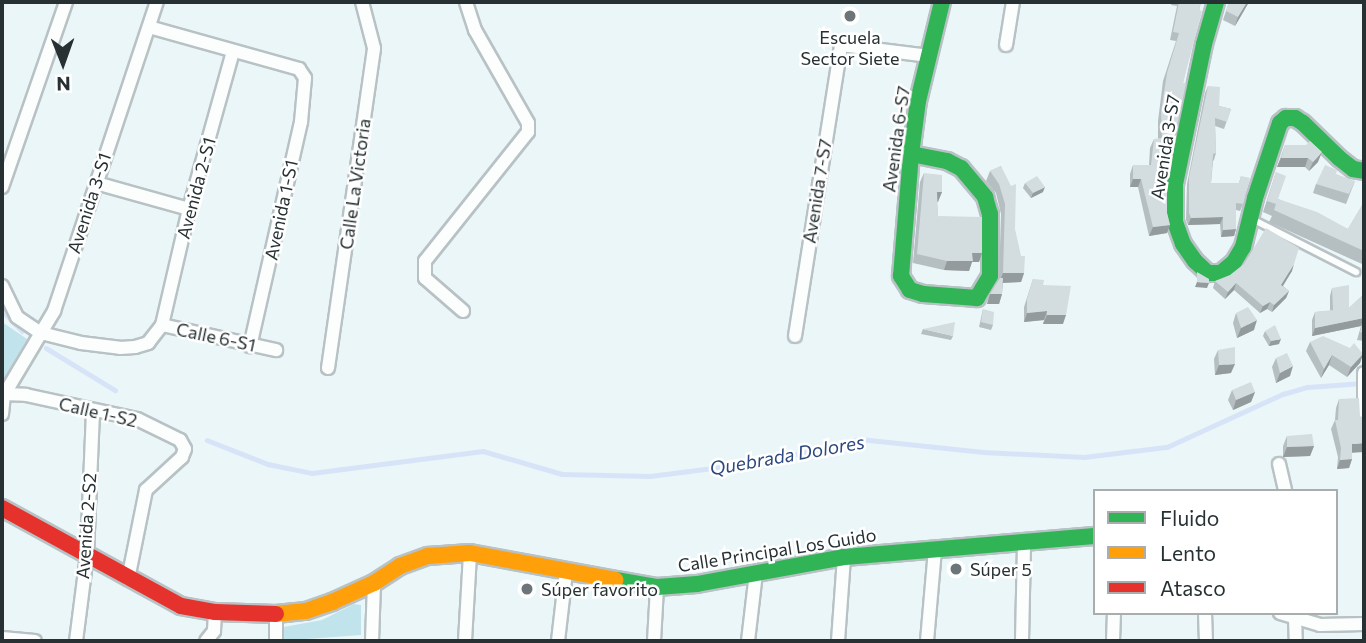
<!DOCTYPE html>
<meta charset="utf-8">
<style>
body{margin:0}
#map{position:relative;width:1366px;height:643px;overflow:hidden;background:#ebf6f9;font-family:Commissioner,sans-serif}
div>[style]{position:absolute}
.green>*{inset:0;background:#c0e3ec}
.stream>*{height:4.5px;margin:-2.25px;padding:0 2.25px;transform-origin:2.25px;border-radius:2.25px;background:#d7e4f8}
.roads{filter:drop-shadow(2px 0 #b8c2c5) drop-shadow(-2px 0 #b8c2c5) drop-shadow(0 2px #b8c2c5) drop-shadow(0 -2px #b8c2c5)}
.lane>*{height:6px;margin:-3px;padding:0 3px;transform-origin:3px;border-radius:3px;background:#fcfefe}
.street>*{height:12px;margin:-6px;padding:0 6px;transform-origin:6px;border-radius:6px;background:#fcfefe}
.fast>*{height:16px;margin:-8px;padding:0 8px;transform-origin:8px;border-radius:8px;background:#30b455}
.slow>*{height:16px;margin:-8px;padding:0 8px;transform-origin:8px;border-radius:8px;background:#ff9f0a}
.jam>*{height:16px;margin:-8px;padding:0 8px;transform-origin:8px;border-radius:8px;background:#e5322d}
.wall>*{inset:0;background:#b5bec0}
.shaded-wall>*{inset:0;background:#949b9c}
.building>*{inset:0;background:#d3dddf}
.dots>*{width:19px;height:19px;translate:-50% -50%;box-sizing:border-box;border:4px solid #fff;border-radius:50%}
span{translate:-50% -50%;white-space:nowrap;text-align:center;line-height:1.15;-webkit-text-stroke:5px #fff;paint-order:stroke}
.poi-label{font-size:18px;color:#273133}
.left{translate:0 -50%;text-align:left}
.street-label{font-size:18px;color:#273133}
.water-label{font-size:19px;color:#2c487e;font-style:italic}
.frame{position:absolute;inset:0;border:4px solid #273133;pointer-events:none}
.legend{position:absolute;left:1093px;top:489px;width:245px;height:126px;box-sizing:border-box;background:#fff;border:2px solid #a9adad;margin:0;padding:9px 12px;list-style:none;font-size:21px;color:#273133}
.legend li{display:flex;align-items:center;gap:14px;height:35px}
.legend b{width:35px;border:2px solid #a9adad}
.north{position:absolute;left:28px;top:28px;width:70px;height:70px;-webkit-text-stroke:5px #fff;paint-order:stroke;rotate:179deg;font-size:19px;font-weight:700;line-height:28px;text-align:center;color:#273133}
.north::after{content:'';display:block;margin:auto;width:24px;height:32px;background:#273133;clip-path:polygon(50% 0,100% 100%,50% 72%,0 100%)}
</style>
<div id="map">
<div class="green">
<div style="clip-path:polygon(2px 322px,27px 339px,2px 382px)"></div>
<div style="clip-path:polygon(354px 604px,361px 605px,361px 635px,279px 641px,278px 628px,322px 620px)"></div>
</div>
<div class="stream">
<div style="left:2px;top:310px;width:29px;rotate:46deg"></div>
<div style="left:46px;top:348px;width:81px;rotate:31.3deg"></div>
<div style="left:207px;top:440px;width:66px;rotate:21.5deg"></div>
<div style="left:268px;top:464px;width:45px;rotate:11.6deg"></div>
<div style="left:312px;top:473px;width:172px;rotate:-7.3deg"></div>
<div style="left:483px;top:451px;width:82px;rotate:16.2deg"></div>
<div style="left:562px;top:474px;width:88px;rotate:1.3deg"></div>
<div style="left:650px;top:476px;width:118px;rotate:-7.3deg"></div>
<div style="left:767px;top:461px;width:96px;rotate:-13.3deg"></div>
<div style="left:860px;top:439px;width:124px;rotate:6deg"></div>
<div style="left:983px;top:452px;width:101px;rotate:2.8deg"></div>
<div style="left:1084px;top:457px;width:84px;rotate:-6.9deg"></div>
<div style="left:1167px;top:447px;width:128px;rotate:-24.6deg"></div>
<div style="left:1283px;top:394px;width:26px;rotate:-16deg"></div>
<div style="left:1308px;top:387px;width:55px;rotate:-4.2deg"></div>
</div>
<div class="roads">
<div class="lane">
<div style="left:1252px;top:219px;width:117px;rotate:27deg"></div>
</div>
<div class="street">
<div style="left:149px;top:27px;width:156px;rotate:15.6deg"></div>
<div style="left:299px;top:69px;width:11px;rotate:56deg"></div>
<div style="left:305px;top:78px;width:44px;rotate:95.2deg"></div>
<div style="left:301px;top:122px;width:230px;rotate:102.8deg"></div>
<div style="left:1006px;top:45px;width:44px;rotate:-80.8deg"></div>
<div style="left:96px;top:183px;width:97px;rotate:15.6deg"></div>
<div style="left:2px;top:187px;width:196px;rotate:-70.9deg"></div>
<div style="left:2px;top:286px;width:34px;rotate:64deg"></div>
<div style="left:17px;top:317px;width:29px;rotate:34deg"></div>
<div style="left:41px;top:333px;width:41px;rotate:14deg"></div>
<div style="left:81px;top:343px;width:39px;rotate:7deg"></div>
<div style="left:120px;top:348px;width:15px;rotate:-4deg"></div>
<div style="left:135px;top:347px;width:14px;rotate:-17deg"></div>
<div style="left:148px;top:343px;width:23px;rotate:-52deg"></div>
<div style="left:162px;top:325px;width:117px;rotate:12.4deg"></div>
<div style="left:463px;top:311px;width:50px;rotate:-139deg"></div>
<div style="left:425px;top:278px;width:17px;rotate:-90deg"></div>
<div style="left:425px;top:261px;width:165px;rotate:-51.4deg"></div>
<div style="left:528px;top:132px;width:9px;rotate:-90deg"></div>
<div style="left:528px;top:123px;width:107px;rotate:-119.7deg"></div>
<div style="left:475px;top:30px;width:29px;rotate:-108deg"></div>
<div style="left:162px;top:325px;width:119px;rotate:-76.9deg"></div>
<div style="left:189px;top:209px;width:164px;rotate:-74.4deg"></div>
<div style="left:795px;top:336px;width:295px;rotate:-81deg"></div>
<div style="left:841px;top:45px;width:89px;rotate:7.1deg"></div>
<div style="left:328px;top:368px;width:323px;rotate:-81.8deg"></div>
<div style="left:374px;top:48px;width:48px;rotate:-104.6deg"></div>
<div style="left:1364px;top:373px;width:48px;rotate:90deg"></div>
<div style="left:2px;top:394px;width:24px;rotate:2deg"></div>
<div style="left:26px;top:395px;width:114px;rotate:12.2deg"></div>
<div style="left:137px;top:419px;width:48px;rotate:26deg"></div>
<div style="left:180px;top:440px;width:10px;rotate:61deg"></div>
<div style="left:185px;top:449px;width:9px;rotate:111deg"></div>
<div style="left:182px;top:457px;width:49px;rotate:137.5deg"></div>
<div style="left:146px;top:490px;width:91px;rotate:101.4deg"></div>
<div style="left:2px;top:414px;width:19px;rotate:-84deg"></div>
<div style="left:4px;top:395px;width:98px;rotate:-59.2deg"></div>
<div style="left:54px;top:311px;width:326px;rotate:-71.6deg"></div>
<div style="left:1279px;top:464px;width:28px;rotate:77deg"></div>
<div style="left:1205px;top:613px;width:28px;rotate:88deg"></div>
<div style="left:1280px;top:613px;width:42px;rotate:16.7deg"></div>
<div style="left:1320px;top:625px;width:44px;rotate:-1.3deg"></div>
<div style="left:276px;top:614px;width:27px;rotate:90deg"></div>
<div style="left:1295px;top:618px;width:23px;rotate:88deg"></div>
<div style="left:2px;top:638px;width:33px;rotate:5deg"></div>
<div style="left:76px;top:641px;width:87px;rotate:-82.7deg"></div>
<div style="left:87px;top:555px;width:144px;rotate:-87.6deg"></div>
<div style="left:206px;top:641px;width:13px;rotate:-51deg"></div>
<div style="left:214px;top:631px;width:19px;rotate:-87deg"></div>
<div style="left:372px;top:641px;width:58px;rotate:-88deg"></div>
<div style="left:465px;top:641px;width:88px;rotate:-86.7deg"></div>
<div style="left:558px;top:641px;width:69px;rotate:-83.4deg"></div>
<div style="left:654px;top:641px;width:54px;rotate:-86.8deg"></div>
<div style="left:748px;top:641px;width:68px;rotate:-83.3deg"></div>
<div style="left:838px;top:641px;width:84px;rotate:-85.9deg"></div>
<div style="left:927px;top:641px;width:92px;rotate:-85deg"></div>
<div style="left:1022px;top:641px;width:98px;rotate:-88.8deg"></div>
<div style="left:1113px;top:641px;width:28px;rotate:-88deg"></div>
</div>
<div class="fast">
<div style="left:1216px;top:2px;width:44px;rotate:105.9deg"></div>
<div style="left:1204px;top:44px;width:143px;rotate:101.7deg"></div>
<div style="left:1175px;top:184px;width:38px;rotate:90deg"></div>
<div style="left:1175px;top:222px;width:23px;rotate:70deg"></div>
<div style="left:1183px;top:244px;width:21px;rotate:55deg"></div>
<div style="left:1195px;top:261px;width:18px;rotate:43deg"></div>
<div style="left:1208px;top:273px;width:13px"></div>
<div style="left:1221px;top:273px;width:17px;rotate:-40deg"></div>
<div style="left:1234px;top:262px;width:17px;rotate:-59deg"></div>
<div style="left:1243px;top:247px;width:50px;rotate:-76.2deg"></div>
<div style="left:1255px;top:198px;width:79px;rotate:-71.6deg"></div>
<div style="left:1280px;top:123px;width:8px;rotate:-40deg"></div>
<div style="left:1286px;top:118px;width:9px"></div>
<div style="left:1295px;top:118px;width:9px;rotate:32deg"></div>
<div style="left:1303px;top:123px;width:50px;rotate:44.2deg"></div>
<div style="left:1339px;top:158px;width:18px;rotate:38deg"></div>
<div style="left:1353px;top:169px;width:11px;rotate:10deg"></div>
<div style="left:911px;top:154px;width:37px;rotate:11deg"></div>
<div style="left:947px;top:161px;width:16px;rotate:27deg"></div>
<div style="left:961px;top:168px;width:38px;rotate:50deg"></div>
<div style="left:985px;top:197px;width:18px;rotate:74deg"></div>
<div style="left:990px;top:214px;width:62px;rotate:90deg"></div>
<div style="left:990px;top:276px;width:26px;rotate:121deg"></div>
<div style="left:977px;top:298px;width:54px;rotate:-175.8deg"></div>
<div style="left:923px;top:294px;width:14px;rotate:-163deg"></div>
<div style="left:910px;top:290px;width:17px;rotate:-123deg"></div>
<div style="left:901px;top:276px;width:122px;rotate:-85.3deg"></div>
<div style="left:911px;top:154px;width:53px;rotate:-82.5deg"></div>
<div style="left:918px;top:101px;width:102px;rotate:-76.4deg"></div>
<div style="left:616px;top:580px;width:42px;rotate:9.7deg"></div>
<div style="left:657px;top:587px;width:40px;rotate:-4.3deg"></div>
<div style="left:697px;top:584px;width:149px;rotate:-10.4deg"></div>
<div style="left:844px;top:557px;width:252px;rotate:-4.8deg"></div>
</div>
<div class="slow">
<div style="left:276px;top:614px;width:30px;rotate:-6deg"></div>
<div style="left:306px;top:611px;width:28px;rotate:-19deg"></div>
<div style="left:332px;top:602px;width:46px;rotate:-24.3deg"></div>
<div style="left:374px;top:583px;width:31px;rotate:-33deg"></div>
<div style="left:400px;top:566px;width:30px;rotate:-20deg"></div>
<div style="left:428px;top:556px;width:42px;rotate:-4.1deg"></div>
<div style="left:470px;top:553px;width:148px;rotate:10.5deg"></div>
</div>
<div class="jam">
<div style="left:2px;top:508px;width:204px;rotate:28.7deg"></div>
<div style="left:181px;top:606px;width:35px;rotate:10deg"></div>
<div style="left:215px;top:612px;width:61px;rotate:1.9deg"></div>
</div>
</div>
<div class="wall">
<div style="clip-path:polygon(1172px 2px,1201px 2px,1183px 83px,1169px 154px,1167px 175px,1167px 213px,1170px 225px,1167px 233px,1149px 236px,1138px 187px,1130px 187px,1130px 174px,1133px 165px,1149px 165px,1150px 148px,1154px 139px,1158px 139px,1158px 121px,1163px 81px,1176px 41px,1170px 40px,1177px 6px,1171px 5px)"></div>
<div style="clip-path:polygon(1229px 2px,1249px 2px,1235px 26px,1223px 20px)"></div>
<div style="clip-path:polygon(1208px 86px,1219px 106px,1231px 109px,1224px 129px,1215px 126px,1216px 153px,1214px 160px,1213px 161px,1211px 183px,1239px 183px,1241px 176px,1243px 204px,1240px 211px,1236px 210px,1236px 229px,1234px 236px,1221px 237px,1220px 224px,1188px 225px,1186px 220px,1187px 184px,1205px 93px)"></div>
<div style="clip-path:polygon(1285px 145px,1318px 162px,1309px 171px,1305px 167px,1277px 167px)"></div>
<div style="clip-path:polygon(1001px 166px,1024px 273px,1021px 282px,1003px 283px,1002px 294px,999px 304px,987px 304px,999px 279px,1001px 214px,996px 193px,986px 181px,990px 171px)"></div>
<div style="clip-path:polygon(1276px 172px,1278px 199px,1348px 229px,1364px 202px,1364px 259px,1362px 264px,1269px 222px,1272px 216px,1263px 212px)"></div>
<div style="clip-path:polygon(924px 173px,942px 192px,937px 202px,938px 216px,982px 253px,979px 262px,972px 262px,969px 271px,944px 270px,913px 263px,920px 182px)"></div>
<div style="clip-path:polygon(1355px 181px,1346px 204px,1313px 193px,1316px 184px)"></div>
<div style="clip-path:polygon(1025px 183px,1043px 192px,1031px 198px,1023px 188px)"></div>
<div style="clip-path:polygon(1292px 271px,1283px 286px,1289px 291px,1286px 298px,1272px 312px,1267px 309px,1260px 313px,1234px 290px,1225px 299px,1213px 288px,1215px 281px)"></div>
<div style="clip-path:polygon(1033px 279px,1043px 285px,1063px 324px,1043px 324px,1044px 320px,1024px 322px,1024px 307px)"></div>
<div style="clip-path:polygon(1332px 288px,1349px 308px,1364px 294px,1364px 341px,1357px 340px,1361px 326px,1312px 336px,1312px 320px,1315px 312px,1330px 311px,1330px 296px)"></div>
<div style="clip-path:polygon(983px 309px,993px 325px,991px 330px,979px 327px)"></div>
<div style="clip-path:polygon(1236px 313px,1254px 330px,1237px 338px,1233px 323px)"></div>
<div style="clip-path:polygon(923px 329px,953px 336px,951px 340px,921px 334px)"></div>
<div style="clip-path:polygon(1265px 331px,1279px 344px,1269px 346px,1263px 336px)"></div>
<div style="clip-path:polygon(1310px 342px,1363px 354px,1360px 363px,1347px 377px,1329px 365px,1321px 378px,1306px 351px)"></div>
<div style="clip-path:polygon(1218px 350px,1231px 373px,1215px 375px,1214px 359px)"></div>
<div style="clip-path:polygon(1276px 358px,1290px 376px,1276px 383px,1272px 367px)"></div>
<div style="clip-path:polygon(1232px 390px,1255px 392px,1251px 402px,1233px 410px,1228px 400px)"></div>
<div style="clip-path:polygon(1339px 399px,1360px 416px,1352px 453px,1352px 459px,1349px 468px,1337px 469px,1338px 457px,1331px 429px,1335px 420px,1336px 408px)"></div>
<div style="clip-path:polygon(1287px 436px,1314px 446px,1310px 456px,1283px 457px,1283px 446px)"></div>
</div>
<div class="shaded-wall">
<div style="clip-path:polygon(1247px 2px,1249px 2px,1235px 26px,1238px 17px)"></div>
<div style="clip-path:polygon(1322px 152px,1318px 162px,1309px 171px,1313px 162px)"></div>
<div style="clip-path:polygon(1281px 158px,1308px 158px,1305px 167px,1277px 167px)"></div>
<div style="clip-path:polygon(1133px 179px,1141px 179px,1138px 187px,1130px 187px)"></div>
<div style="clip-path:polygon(1045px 187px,1043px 192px,1031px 198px,1033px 193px)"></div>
<div style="clip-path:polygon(937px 192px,942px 192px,938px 202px,934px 201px)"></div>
<div style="clip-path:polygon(1223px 217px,1220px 224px,1188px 225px,1191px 218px)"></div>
<div style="clip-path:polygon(1170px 225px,1167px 233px,1149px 236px,1153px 227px)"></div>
<div style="clip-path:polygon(1236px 229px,1234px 236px,1221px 237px,1223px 230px)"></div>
<div style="clip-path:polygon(972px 253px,982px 253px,979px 262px,972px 262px,969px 271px,944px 270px,947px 261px)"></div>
<div style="clip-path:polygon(1294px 264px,1292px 271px,1279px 292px,1281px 285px)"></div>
<div style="clip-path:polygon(1003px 273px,1024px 273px,1021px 282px,999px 283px)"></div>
<div style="clip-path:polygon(1197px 282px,1209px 283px,1207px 288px,1195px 287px)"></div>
<div style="clip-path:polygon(1236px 283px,1234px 290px,1225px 299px,1228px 292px)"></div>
<div style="clip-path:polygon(1289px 291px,1286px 298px,1272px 312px,1274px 305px)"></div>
<div style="clip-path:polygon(990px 294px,1002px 294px,999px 304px,987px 304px)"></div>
<div style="clip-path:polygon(1270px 302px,1267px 309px,1260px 313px,1263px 306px)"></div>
<div style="clip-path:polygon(1047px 311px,1044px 320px,1024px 322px,1027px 313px)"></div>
<div style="clip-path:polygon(1047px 315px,1066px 315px,1063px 324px,1043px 324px)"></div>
<div style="clip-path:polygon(1364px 318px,1361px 326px,1312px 336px,1315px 328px)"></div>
<div style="clip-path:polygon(1257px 320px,1254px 330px,1237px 338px,1241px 328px)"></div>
<div style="clip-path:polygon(1281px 339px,1279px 344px,1269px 346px,1271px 341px)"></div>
<div style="clip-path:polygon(1363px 354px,1360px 363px,1347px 377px,1351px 367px)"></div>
<div style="clip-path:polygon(1332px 355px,1329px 365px,1321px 378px,1324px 369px)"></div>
<div style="clip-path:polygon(1235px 364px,1231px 373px,1215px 375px,1219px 365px)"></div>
<div style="clip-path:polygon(1293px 366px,1290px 376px,1276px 383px,1280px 373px)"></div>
<div style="clip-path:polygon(1255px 392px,1251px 402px,1233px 410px,1236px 400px)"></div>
<div style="clip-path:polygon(1364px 443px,1364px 452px,1349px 453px,1352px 444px)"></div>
<div style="clip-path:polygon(1314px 446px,1310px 456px,1283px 457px,1287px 447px)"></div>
<div style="clip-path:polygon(1352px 459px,1349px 468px,1337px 469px,1340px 460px)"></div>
</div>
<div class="building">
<div style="clip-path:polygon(1179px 2px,1201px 2px,1199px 10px,1202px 11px,1183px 83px,1186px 83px,1173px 145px,1170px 146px,1167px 175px,1167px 213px,1170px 225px,1153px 227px,1141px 179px,1133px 179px,1133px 165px,1151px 165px,1154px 139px,1162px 138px,1161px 112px,1167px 73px,1179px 33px,1173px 32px)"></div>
<div style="clip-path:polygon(1229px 2px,1247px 2px,1238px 17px,1226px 11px)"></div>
<div style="clip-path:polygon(1208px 86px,1220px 87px,1219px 106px,1231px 109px,1227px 122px,1215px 118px,1216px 153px,1213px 154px,1211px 183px,1239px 183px,1241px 176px,1250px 178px,1243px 204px,1236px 203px,1236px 229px,1223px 230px,1223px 217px,1191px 218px,1189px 213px,1189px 177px)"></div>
<div style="clip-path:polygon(1310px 141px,1322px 152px,1313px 162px,1308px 158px,1281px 158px,1285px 145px,1306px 145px)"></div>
<div style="clip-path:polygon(1325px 165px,1337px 170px,1336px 174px,1355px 181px,1349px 194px,1316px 184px)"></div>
<div style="clip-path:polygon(1001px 166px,1011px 186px,1016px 184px,1015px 229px,1021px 256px,1025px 256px,1024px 273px,1003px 273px,1005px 204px,999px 184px,990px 171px)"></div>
<div style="clip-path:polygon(1276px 172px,1286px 176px,1278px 199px,1317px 212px,1348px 229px,1364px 202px,1364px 251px,1274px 210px,1276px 204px,1267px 201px)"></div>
<div style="clip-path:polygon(924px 173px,942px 175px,942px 192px,937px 192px,938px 216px,982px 217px,982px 253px,972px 253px,973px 261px,947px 261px,917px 254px)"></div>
<div style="clip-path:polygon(1037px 176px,1045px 187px,1033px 193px,1025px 183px)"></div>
<div style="clip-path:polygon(1266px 228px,1299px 248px,1294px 264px,1281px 285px,1289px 291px,1274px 305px,1270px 302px,1263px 306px,1236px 283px,1228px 292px,1215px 281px,1230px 275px,1244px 264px)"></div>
<div style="clip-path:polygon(1197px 272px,1209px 279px,1209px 283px,1197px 282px)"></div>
<div style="clip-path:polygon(1000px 278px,1003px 278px,1002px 294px,990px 294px)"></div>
<div style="clip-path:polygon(1033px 279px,1044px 280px,1043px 285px,1071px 286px,1066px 315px,1047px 315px,1047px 311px,1027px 313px,1027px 299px)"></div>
<div style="clip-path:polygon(1349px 285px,1349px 308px,1364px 294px,1364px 333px,1360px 332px,1364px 318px,1315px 328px,1315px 312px,1333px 310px,1332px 288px)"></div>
<div style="clip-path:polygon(1248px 307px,1257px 320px,1241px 328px,1236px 313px)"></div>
<div style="clip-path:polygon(983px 309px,994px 312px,993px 325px,981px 322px)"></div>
<div style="clip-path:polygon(955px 322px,953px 336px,923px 329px)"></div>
<div style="clip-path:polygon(1275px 325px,1281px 339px,1271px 341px,1265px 331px)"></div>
<div style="clip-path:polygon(1323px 336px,1350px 348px,1354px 343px,1363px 354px,1351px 367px,1332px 355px,1324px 369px,1310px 342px)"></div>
<div style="clip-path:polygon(1235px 347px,1235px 364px,1219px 365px,1218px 350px)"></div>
<div style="clip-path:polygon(1287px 353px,1293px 366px,1280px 373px,1276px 358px)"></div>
<div style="clip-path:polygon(1251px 382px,1255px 392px,1236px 400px,1232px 390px)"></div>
<div style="clip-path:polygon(1359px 398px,1360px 416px,1364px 418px,1364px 443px,1352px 444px,1352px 459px,1340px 460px,1341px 448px,1335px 420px,1338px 420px,1339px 399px)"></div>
<div style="clip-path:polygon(1312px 434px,1314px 446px,1287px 447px,1287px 436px)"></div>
</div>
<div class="dots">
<div style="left:850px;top:16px;background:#6c7678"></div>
<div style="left:956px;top:569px;background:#6c7678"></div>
<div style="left:527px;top:589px;background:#6c7678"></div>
</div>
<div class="poi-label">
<span style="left:850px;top:48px">Escuela<br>Sector Siete</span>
<span class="left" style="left:970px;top:569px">Súper 5</span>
<span class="left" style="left:541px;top:589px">Súper favorito</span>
</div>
<div class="street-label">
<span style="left:896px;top:139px;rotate:-82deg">Avenida 6-S7</span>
<span style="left:1165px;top:147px;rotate:-81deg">Avenida 3-S7</span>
<span style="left:355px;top:184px;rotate:-82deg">Calle La Victoria</span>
<span style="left:196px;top:188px;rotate:-75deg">Avenida 2-S1</span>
<span style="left:817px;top:191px;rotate:-81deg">Avenida 7-S7</span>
<span style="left:89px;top:203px;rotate:-72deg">Avenida 3-S1</span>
<span style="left:281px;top:210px;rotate:-78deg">Avenida 1-S1</span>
<span style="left:216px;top:337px;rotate:12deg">Calle 6-S1</span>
<span style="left:98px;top:412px;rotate:13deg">Calle 1-S2</span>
<span style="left:86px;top:526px;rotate:-86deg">Avenida 2-S2</span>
<span style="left:777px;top:550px;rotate:-9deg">Calle Principal Los Guido</span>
</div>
<div class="water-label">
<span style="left:787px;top:455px;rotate:-10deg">Quebrada Dolores</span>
</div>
<div class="frame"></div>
<ul class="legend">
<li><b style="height:9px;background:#30b455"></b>Fluido</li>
<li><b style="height:9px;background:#ff9f0a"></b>Lento</li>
<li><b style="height:9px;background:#e5322d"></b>Atasco</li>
</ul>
<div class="north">N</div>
</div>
